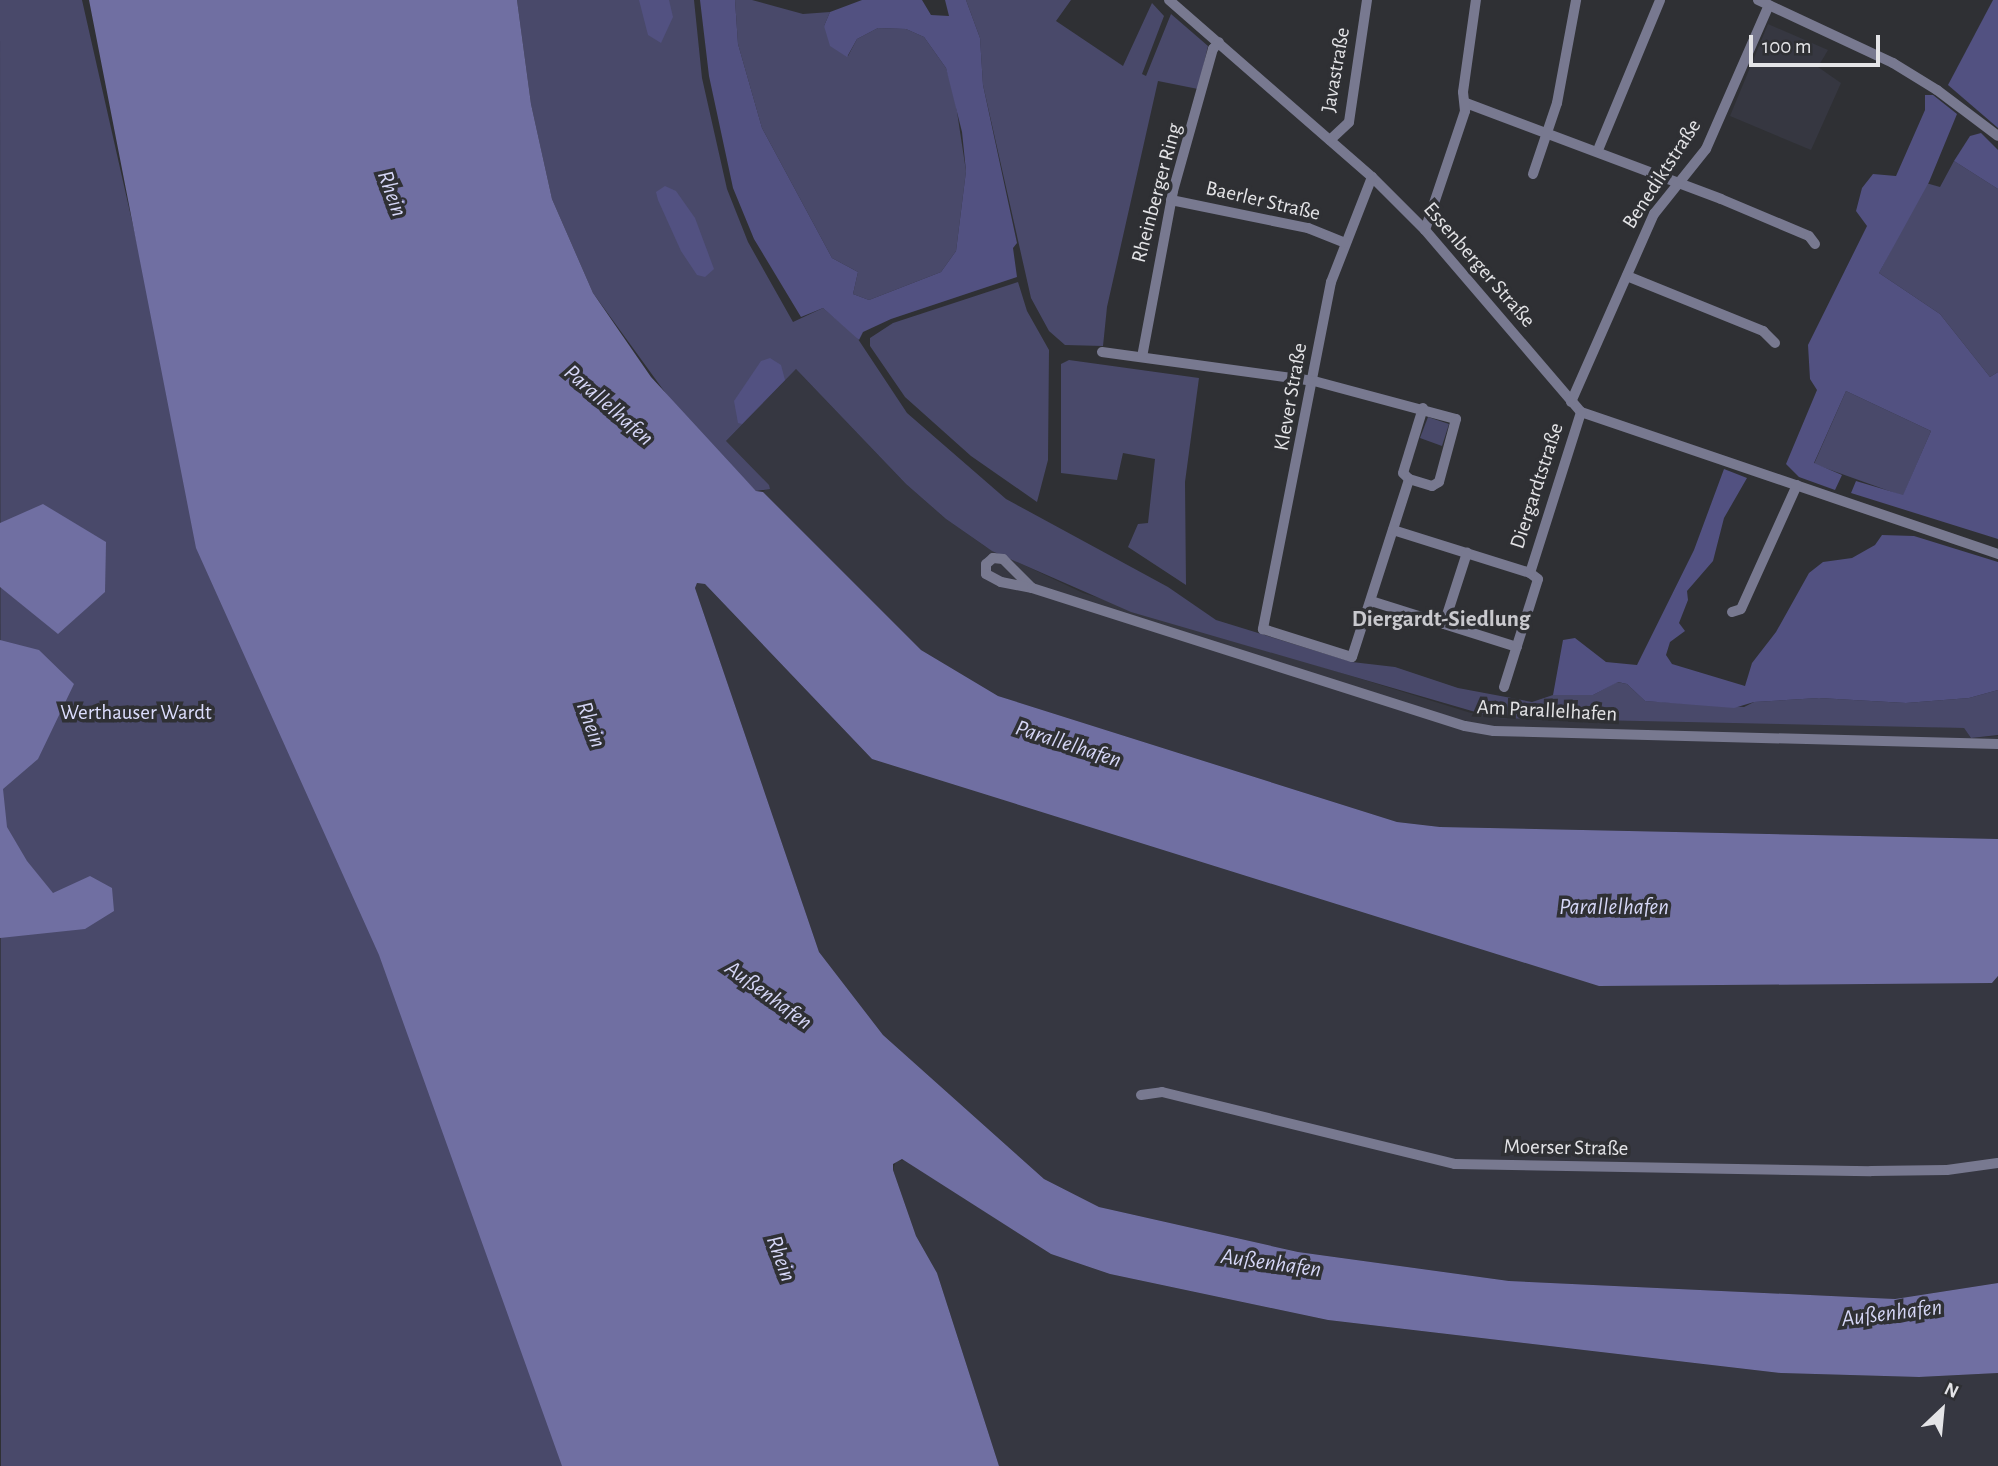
<!DOCTYPE html>
<meta charset="utf-8">
<style>
body{margin:0}
#map{position:relative;width:1998px;height:1466px;overflow:hidden;background:#2f3034;font-family:"Alegreya Sans",sans-serif}
div>[style]{position:absolute}
.built>*{inset:0;background:#363741}
.green>*{inset:0;background:#49496a}
.forest>*{inset:0;background:#525181}
.water>*{inset:0;background:#706fa2}
.minor>*{height:10px;margin:-5px;padding:0 5px;transform-origin:5px;border-radius:5px;background:#787990}
span{translate:-50% -50%;white-space:nowrap;text-align:center;line-height:1.15;-webkit-text-stroke:7px #2f3034;paint-order:stroke}
.street-label{font-size:21px;color:#e4e4e7}
.park-label{font-size:21px;color:#dcddfd}
.water-label{font-size:23px;color:#d6d7f7;font-style:italic}
.neighbourhood-label{font-size:23px;color:#c9c9ce;font-weight:700}
.north{position:absolute;left:1907px;top:1375px;width:70px;height:70px;-webkit-text-stroke:5px #2f3034;paint-order:stroke;rotate:26deg;font-size:19px;font-weight:700;line-height:28px;text-align:center;color:#e4e4e7}
.north::after{content:'';display:block;margin:auto;width:24px;height:32px;background:#e4e4e7;clip-path:polygon(50% 0,100% 100%,50% 72%,0 100%)}
.scale{position:absolute;left:1749px;top:35px;width:131px;height:32px;box-sizing:border-box;border:4px solid #e4e4e7;border-top:0;padding-left:9px;font-size:21px;line-height:24px;white-space:nowrap;color:#e4e4e7;-webkit-text-stroke:5px #2f3034;paint-order:stroke}
</style>
<div id="map">
<div class="built">
<div style="clip-path:polygon(1768px 24px,1828px 50px,1818px 67px,1841px 83px,1811px 150px,1730px 116px)"></div>
<div style="clip-path:polygon(796px 369px,906px 484px,946px 519px,986px 547px,1083px 593px,1471px 713px,1964px 728px,1971px 738px,1998px 736px,1998px 839px,1440px 827px,1397px 822px,998px 696px,921px 650px,763px 492px,766px 489px,725px 442px)"></div>
<div style="clip-path:polygon(697px 583px,705px 584px,872px 759px,1992px 983px,1998px 976px,1998px 1283px,1895px 1299px,1509px 1281px,1298px 1252px,1099px 1207px,1044px 1179px,883px 1035px,819px 952px,695px 588px)"></div>
<div style="clip-path:polygon(905px 1160px,1051px 1254px,1110px 1274px,1328px 1320px,1781px 1373px,1919px 1377px,1998px 1373px,1998px 1466px,999px 1466px,937px 1273px,916px 1236px,893px 1170px,896px 1161px)"></div>
</div>
<div class="green">
<div style="clip-path:polygon(0 0,82px 0,149px 296px,569px 1466px,1px 1466px)"></div>
<div style="clip-path:polygon(517px 0,694px 0,702px 78px,727px 189px,748px 242px,793px 322px,823px 308px,856px 336px,907px 413px,1006px 499px,1168px 587px,1216px 620px,1352px 662px,1395px 667px,1458px 688px,1532px 702px,1553px 695px,1593px 695px,1617px 682px,1627px 684px,1645px 701px,1744px 707px,1754px 702px,1819px 698px,1906px 703px,1969px 698px,1998px 690px,1998px 735px,1971px 738px,1964px 728px,1496px 718px,1131px 612px,992px 551px,946px 519px,906px 484px,796px 369px,726px 441px,769px 485px,770px 489px,756px 491px,680px 413px,593px 293px,552px 199px,531px 104px)"></div>
<div style="clip-path:polygon(735px 0,752px 0,803px 14px,830px 12px,824px 26px,848px 56px,857px 39px,878px 28px,906px 29px,924px 37px,946px 68px,954px 92px,966px 171px,956px 251px,941px 272px,869px 300px,853px 294px,858px 272px,832px 258px,762px 128px,738px 44px)"></div>
<div style="clip-path:polygon(966px 0,1071px 0,1056px 21px,1123px 66px,1152px 3px,1164px 16px,1142px 74px,1146px 76px,1171px 14px,1208px 46px,1198px 89px,1158px 81px,1107px 307px,1103px 346px,1065px 345px,1049px 331px,1031px 298px,983px 85px,980px 38px)"></div>
<div style="clip-path:polygon(1954px 161px,1998px 189px,1998px 372px,1990px 377px,1940px 314px,1879px 273px,1926px 183px,1940px 187px)"></div>
<div style="clip-path:polygon(1018px 282px,1027px 311px,1049px 350px,1048px 460px,1037px 502px,971px 456px,905px 397px,870px 346px,870px 338px,893px 323px)"></div>
<div style="clip-path:polygon(1069px 360px,1199px 378px,1185px 482px,1186px 585px,1128px 547px,1138px 524px,1148px 523px,1155px 459px,1123px 453px,1117px 480px,1061px 473px,1061px 364px)"></div>
<div style="clip-path:polygon(1846px 391px,1931px 431px,1903px 496px,1814px 464px)"></div>
<div style="clip-path:polygon(1428px 417px,1449px 424px,1442px 446px,1420px 438px)"></div>
</div>
<div class="forest">
<div style="clip-path:polygon(639px 0,669px 0,673px 17px,661px 43px,648px 35px)"></div>
<div style="clip-path:polygon(700px 0,735px 0,738px 44px,762px 128px,832px 258px,858px 272px,853px 294px,869px 300px,941px 272px,956px 251px,966px 171px,962px 132px,946px 68px,924px 37px,906px 29px,878px 28px,857px 39px,847px 57px,830px 46px,824px 26px,830px 12px,862px 0,922px 0,931px 15px,949px 16px,945px 0,966px 0,980px 38px,983px 85px,1017px 243px,1013px 248px,1017px 277px,891px 319px,863px 332px,859px 340px,823px 308px,801px 317px,754px 239px,733px 188px,709px 76px)"></div>
<div style="clip-path:polygon(1993px 0,1998px 0,1998px 128px,1948px 85px)"></div>
<div style="clip-path:polygon(1925px 95px,1933px 95px,1957px 114px,1929px 182px,1879px 273px,1940px 314px,1990px 377px,1998px 372px,1998px 539px,1851px 493px,1856px 481px,1903px 495px,1931px 431px,1846px 391px,1814px 463px,1842px 475px,1835px 490px,1799px 477px,1786px 464px,1817px 390px,1810px 379px,1808px 345px,1867px 226px,1856px 211px,1862px 188px,1873px 174px,1896px 176px,1925px 110px)"></div>
<div style="clip-path:polygon(1981px 133px,1998px 150px,1998px 189px,1954px 161px,1970px 136px)"></div>
<div style="clip-path:polygon(665px 186px,676px 191px,695px 218px,714px 269px,705px 277px,697px 275px,681px 251px,658px 200px,656px 192px)"></div>
<div style="clip-path:polygon(770px 358px,781px 365px,785px 380px,742px 424px,738px 423px,734px 401px,761px 361px)"></div>
<div style="clip-path:polygon(1724px 469px,1747px 478px,1724px 518px,1713px 561px,1687px 591px,1688px 600px,1679px 623px,1685px 631px,1670px 642px,1666px 655px,1672px 664px,1745px 686px,1752px 663px,1776px 632px,1809px 573px,1823px 562px,1852px 558px,1875px 545px,1882px 535px,1914px 536px,1998px 562px,1998px 690px,1969px 698px,1906px 703px,1819px 698px,1754px 702px,1734px 708px,1645px 701px,1627px 684px,1618px 682px,1593px 695px,1553px 695px,1563px 640px,1575px 638px,1606px 662px,1637px 665px,1694px 550px)"></div>
</div>
<div class="water">
<div style="clip-path:polygon(89px 0,517px 0,531px 104px,552px 199px,593px 293px,651px 377px,756px 491px,763px 492px,921px 650px,998px 696px,1397px 822px,1440px 827px,1998px 839px,1998px 976px,1992px 983px,1599px 986px,872px 759px,705px 584px,697px 583px,695px 588px,819px 952px,883px 1035px,1044px 1179px,1099px 1207px,1298px 1252px,1509px 1281px,1895px 1299px,1998px 1283px,1998px 1373px,1919px 1377px,1781px 1373px,1328px 1320px,1110px 1274px,1051px 1254px,902px 1159px,893px 1164px,893px 1170px,916px 1236px,937px 1273px,999px 1466px,562px 1466px,379px 955px,196px 548px)"></div>
<div style="clip-path:polygon(43px 504px,106px 542px,105px 592px,58px 634px,0 587px,0 523px)"></div>
<div style="clip-path:polygon(0 640px,39px 650px,74px 684px,38px 759px,3px 789px,7px 827px,27px 861px,53px 893px,90px 876px,112px 888px,114px 911px,85px 929px,0 938px)"></div>
</div>
<div class="minor">
<div style="left:1169px;top:0;width:269px;rotate:41.1deg"></div>
<div style="left:1372px;top:177px;width:75px;rotate:45deg"></div>
<div style="left:1425px;top:230px;width:240px;rotate:49.4deg"></div>
<div style="left:1581px;top:412px;width:441px;rotate:18.8deg"></div>
<div style="left:1758px;top:0;width:149px;rotate:25deg"></div>
<div style="left:1893px;top:63px;width:52px;rotate:31.5deg"></div>
<div style="left:1937px;top:90px;width:76px;rotate:37deg"></div>
<div style="left:1466px;top:103px;width:272px;rotate:20.6deg"></div>
<div style="left:1721px;top:199px;width:95px;rotate:22.8deg"></div>
<div style="left:1809px;top:236px;width:10px;rotate:53deg"></div>
<div style="left:1330px;top:140px;width:26px;rotate:-43deg"></div>
<div style="left:1349px;top:122px;width:123px;rotate:-81.6deg"></div>
<div style="left:1598px;top:150px;width:162px;rotate:-67.5deg"></div>
<div style="left:1533px;top:174px;width:75px;rotate:-71.3deg"></div>
<div style="left:1557px;top:103px;width:105px;rotate:-79.5deg"></div>
<div style="left:1372px;top:177px;width:113px;rotate:111.3deg"></div>
<div style="left:1331px;top:282px;width:354px;rotate:101.1deg"></div>
<div style="left:1263px;top:629px;width:93px;rotate:17.5deg"></div>
<div style="left:1352px;top:657px;width:187px;rotate:-72.2deg"></div>
<div style="left:1409px;top:479px;width:8px;rotate:-135deg"></div>
<div style="left:1403px;top:473px;width:68px;rotate:-72.9deg"></div>
<div style="left:1171px;top:200px;width:140px;rotate:11.6deg"></div>
<div style="left:1308px;top:228px;width:40px;rotate:22deg"></div>
<div style="left:1425px;top:230px;width:126px;rotate:-71.4deg"></div>
<div style="left:1465px;top:111px;width:19px;rotate:-96deg"></div>
<div style="left:1463px;top:92px;width:93px;rotate:-82deg"></div>
<div style="left:1627px;top:276px;width:147px;rotate:22deg"></div>
<div style="left:1763px;top:331px;width:17px;rotate:45deg"></div>
<div style="left:1102px;top:352px;width:214px;rotate:7.8deg"></div>
<div style="left:1314px;top:381px;width:147px;rotate:15deg"></div>
<div style="left:1456px;top:419px;width:65px;rotate:105.1deg"></div>
<div style="left:1439px;top:482px;width:8px;rotate:150deg"></div>
<div style="left:1432px;top:486px;width:24px;rotate:-163deg"></div>
<div style="left:1142px;top:357px;width:169px;rotate:-79.4deg"></div>
<div style="left:1173px;top:191px;width:148px;rotate:-74.3deg"></div>
<div style="left:1213px;top:49px;width:9px;rotate:-49deg"></div>
<div style="left:1571px;top:402px;width:206px;rotate:-66.2deg"></div>
<div style="left:1654px;top:214px;width:83px;rotate:-51.3deg"></div>
<div style="left:1706px;top:149px;width:157px;rotate:-66.4deg"></div>
<div style="left:1393px;top:530px;width:144px;rotate:17.4deg"></div>
<div style="left:1032px;top:588px;width:41px;rotate:-135deg"></div>
<div style="left:1003px;top:559px;width:10px;rotate:-174deg"></div>
<div style="left:993px;top:558px;width:9px;rotate:139deg"></div>
<div style="left:986px;top:564px;width:10px;rotate:90deg"></div>
<div style="left:986px;top:574px;width:17px;rotate:28deg"></div>
<div style="left:1001px;top:582px;width:32px;rotate:11deg"></div>
<div style="left:1032px;top:588px;width:454px;rotate:17.7deg"></div>
<div style="left:1465px;top:726px;width:29px;rotate:10deg"></div>
<div style="left:1494px;top:731px;width:504px;rotate:1.48deg"></div>
<div style="left:1371px;top:601px;width:153px;rotate:17.5deg"></div>
<div style="left:1732px;top:612px;width:9px;rotate:-18deg"></div>
<div style="left:1741px;top:609px;width:136px;rotate:-65.7deg"></div>
<div style="left:1444px;top:624px;width:75px;rotate:-72.1deg"></div>
<div style="left:1504px;top:687px;width:113px;rotate:-72.5deg"></div>
<div style="left:1538px;top:579px;width:10px;rotate:-143deg"></div>
<div style="left:1530px;top:573px;width:169px;rotate:-72.4deg"></div>
<div style="left:1141px;top:1095px;width:21px;rotate:-8deg"></div>
<div style="left:1162px;top:1092px;width:302px;rotate:13.8deg"></div>
<div style="left:1455px;top:1164px;width:416px;rotate:1deg"></div>
<div style="left:1871px;top:1171px;width:76px;rotate:-0.8deg"></div>
<div style="left:1947px;top:1170px;width:51px;rotate:-7.8deg"></div>
</div>
<div class="street-label">
<span style="left:1336px;top:70px;rotate:-80deg">Javastraße</span>
<span style="left:1662px;top:174px;rotate:-57deg">Benediktstraße</span>
<span style="left:1157px;top:193px;rotate:-75deg">Rheinberger Ring</span>
<span style="left:1263px;top:201px;rotate:13deg">Baerler Straße</span>
<span style="left:1479px;top:265px;rotate:49deg">Essenberger Straße</span>
<span style="left:1291px;top:397px;rotate:-80deg">Klever Straße</span>
<span style="left:1537px;top:486px;rotate:-72deg">Diergardtstraße</span>
<span style="left:1547px;top:711px;rotate:3deg">Am Parallelhafen</span>
<span style="left:1566px;top:1148px;rotate:1deg">Moerser Straße</span>
</div>
<div class="park-label">
<span style="left:136px;top:713px">Werthauser Wardt</span>
</div>
<div class="water-label">
<span style="left:391px;top:194px;rotate:70deg">Rhein</span>
<span style="left:608px;top:406px;rotate:41deg">Parallelhafen</span>
<span style="left:590px;top:725px;rotate:70deg">Rhein</span>
<span style="left:1068px;top:745px;rotate:18deg">Parallelhafen</span>
<span style="left:1614px;top:908px">Parallelhafen</span>
<span style="left:768px;top:996px;rotate:36deg">Außenhafen</span>
<span style="left:780px;top:1259px;rotate:70deg">Rhein</span>
<span style="left:1271px;top:1264px;rotate:8deg">Außenhafen</span>
<span style="left:1892px;top:1314px;rotate:-7deg">Außenhafen</span>
</div>
<div class="neighbourhood-label">
<span style="left:1441px;top:620px">Diergardt-Siedlung</span>
</div>
<div class="north">N</div>
<div class="scale">100 m</div>
</div>
